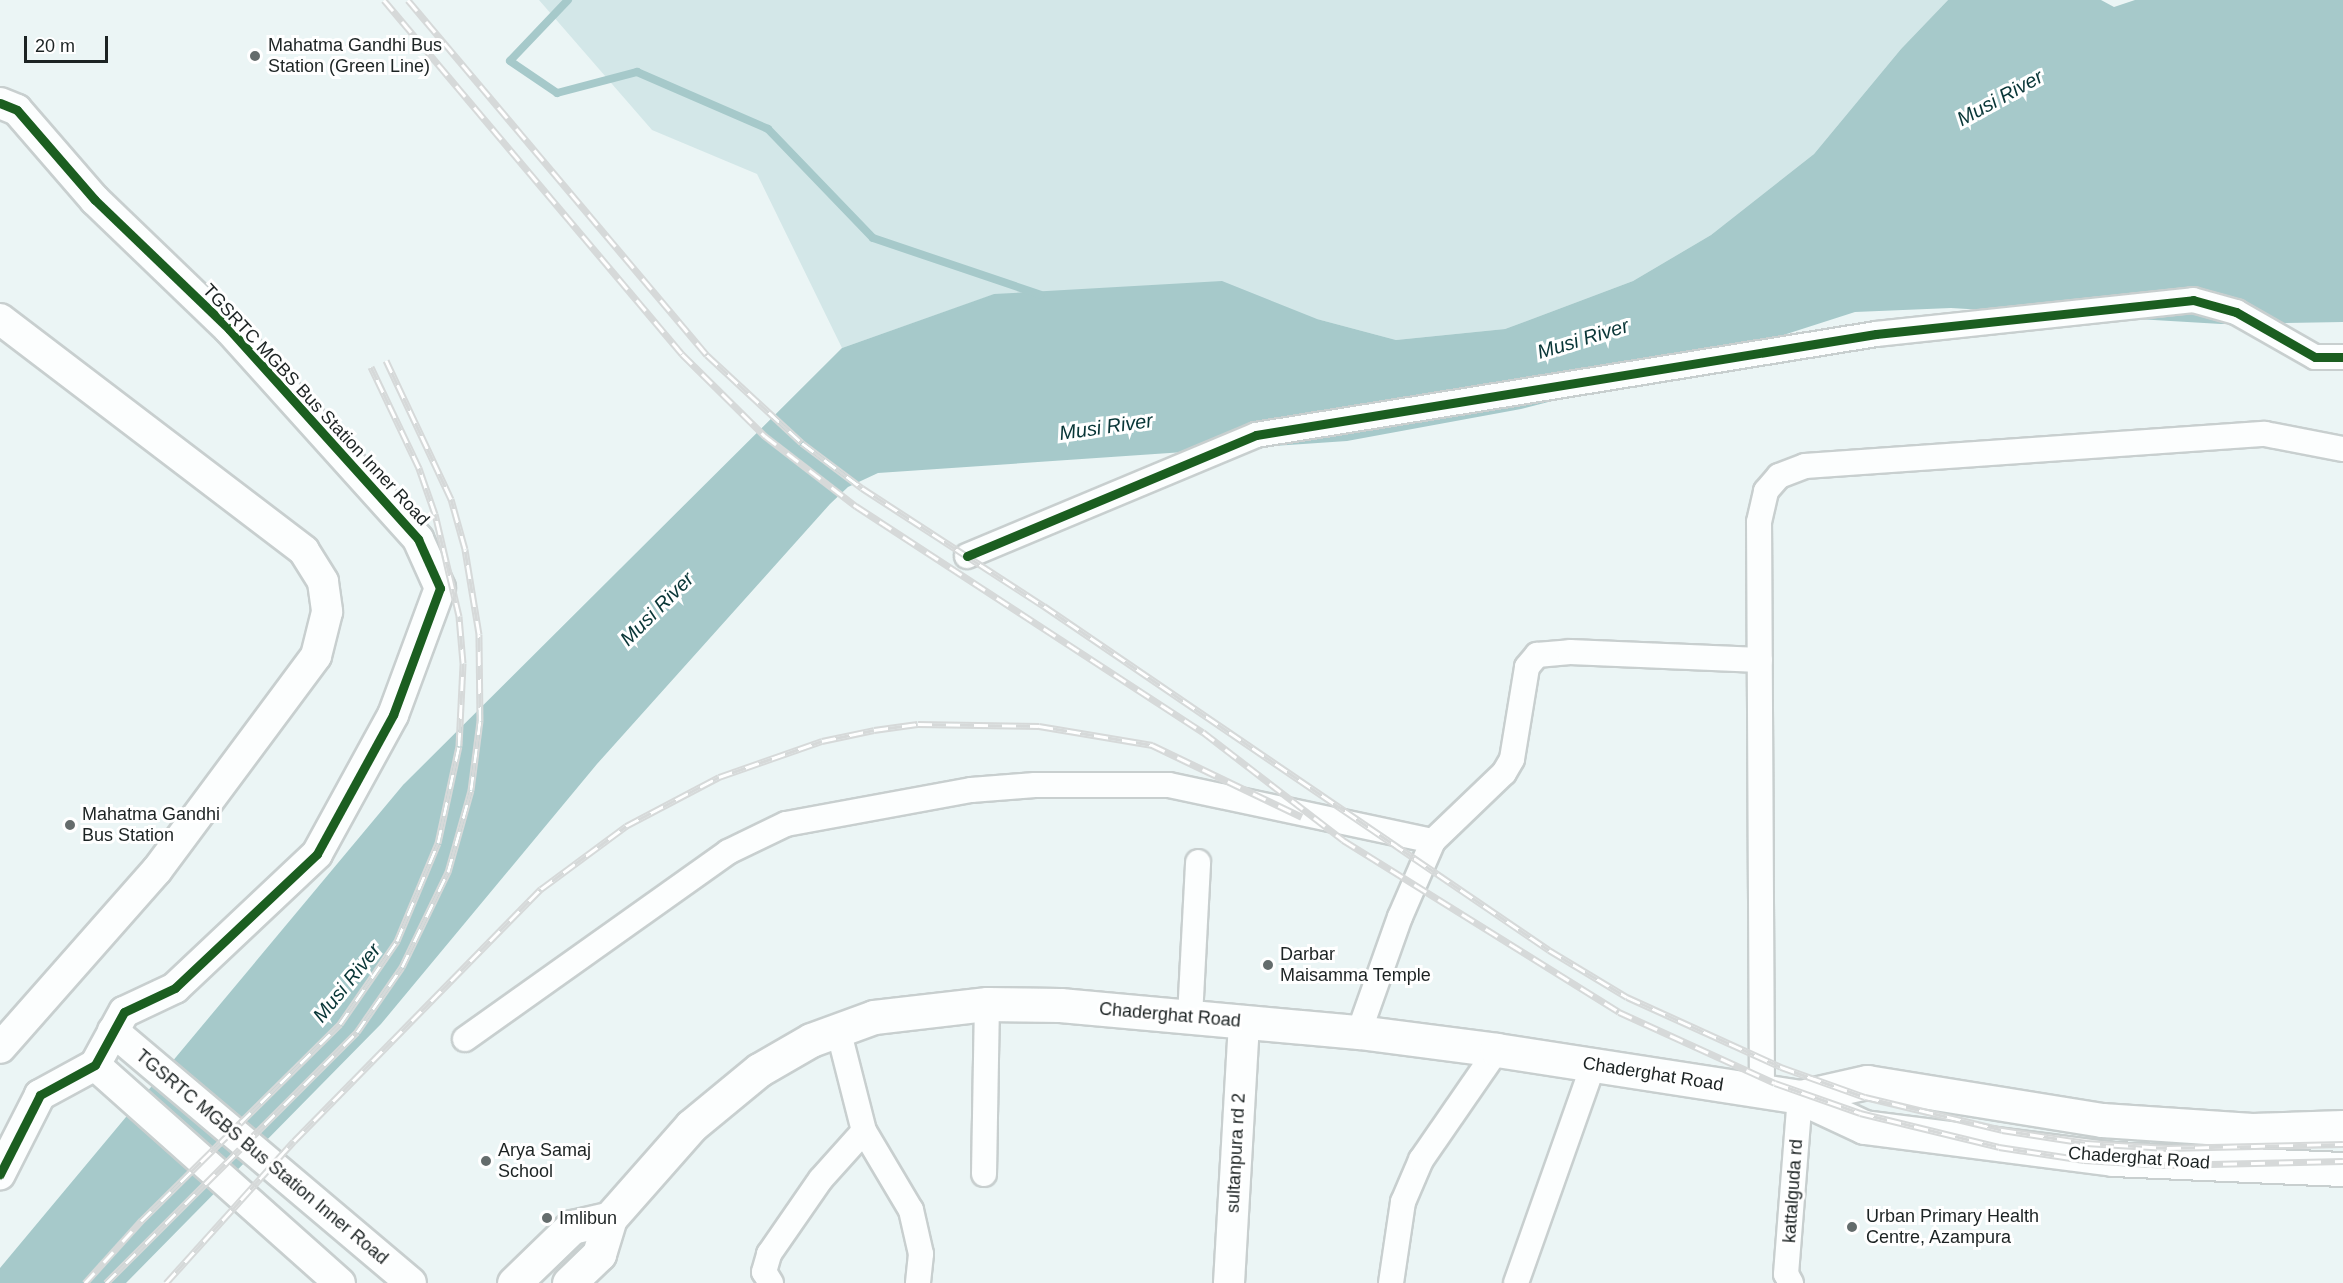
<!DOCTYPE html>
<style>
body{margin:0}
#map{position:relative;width:2343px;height:1283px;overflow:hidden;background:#ebf5f5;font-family:Helvetica,sans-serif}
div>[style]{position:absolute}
.green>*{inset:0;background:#d3e7e8}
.water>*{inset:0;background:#a6c9ca}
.stream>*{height:8px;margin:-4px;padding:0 4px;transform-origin:4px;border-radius:4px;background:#a6c9ca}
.roads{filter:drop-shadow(2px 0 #c8cfcf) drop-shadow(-2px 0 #c8cfcf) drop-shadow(0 2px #c8cfcf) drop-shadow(0 -2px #c8cfcf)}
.minor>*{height:24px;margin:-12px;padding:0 12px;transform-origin:12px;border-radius:12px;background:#fcfefe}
.tertiary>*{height:30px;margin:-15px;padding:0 15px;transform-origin:15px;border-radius:15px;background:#fcfefe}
.primary>*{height:33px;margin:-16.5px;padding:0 16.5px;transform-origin:16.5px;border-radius:16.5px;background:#fcfefe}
.rail>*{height:7px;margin-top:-3.5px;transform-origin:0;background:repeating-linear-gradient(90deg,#fff 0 14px,#d6d9d9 0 28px);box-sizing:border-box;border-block:2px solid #d6d9d9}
.cycleway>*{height:9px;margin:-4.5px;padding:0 4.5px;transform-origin:4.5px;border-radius:4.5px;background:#1b5e20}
.dots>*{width:16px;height:16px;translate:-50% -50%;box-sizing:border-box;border:3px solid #fff;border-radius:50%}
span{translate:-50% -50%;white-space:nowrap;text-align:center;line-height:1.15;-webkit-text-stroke:6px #fff;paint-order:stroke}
.poi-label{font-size:18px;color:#1c2323}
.left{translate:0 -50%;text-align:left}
.street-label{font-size:18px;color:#1c2323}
.water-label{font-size:20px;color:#093637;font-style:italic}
.scale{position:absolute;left:24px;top:36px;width:84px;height:27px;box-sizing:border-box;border:3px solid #1c2323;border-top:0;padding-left:8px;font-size:18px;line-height:21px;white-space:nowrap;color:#1c2323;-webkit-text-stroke:4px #fff;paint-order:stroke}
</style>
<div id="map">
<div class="green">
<div style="clip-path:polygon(539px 0,1948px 0,1901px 49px,1814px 154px,1711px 235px,1633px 281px,1505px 329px,1396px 340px,1317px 319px,995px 294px,842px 348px,757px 174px,652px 130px)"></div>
</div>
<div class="water">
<div style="clip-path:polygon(1948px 0,2101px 0,2114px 7px,2135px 0,2343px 0,2343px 322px,2221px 324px,1951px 308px,1855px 312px,1684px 367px,1521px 409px,1347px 441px,878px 473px,848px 487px,830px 504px,597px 764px,381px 1024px,126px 1283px,0 1283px,0 1268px,403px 785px,842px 348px,994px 294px,1222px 281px,1317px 319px,1396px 340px,1505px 329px,1633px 281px,1711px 235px,1814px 154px,1901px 49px)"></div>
</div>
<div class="stream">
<div style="left:568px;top:0;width:84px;rotate:133.6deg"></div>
<div style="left:510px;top:61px;width:57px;rotate:34.2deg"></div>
<div style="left:557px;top:93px;width:83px;rotate:-14.7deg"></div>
<div style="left:637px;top:72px;width:143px;rotate:23.5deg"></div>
<div style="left:768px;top:129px;width:151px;rotate:46.1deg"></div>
<div style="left:873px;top:238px;width:177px;rotate:18.7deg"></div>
</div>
<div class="roads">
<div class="minor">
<div style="left:967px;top:556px;width:313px;rotate:-22.7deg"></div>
<div style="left:1256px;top:435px;width:628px;rotate:-9.25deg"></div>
<div style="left:1876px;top:334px;width:319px;rotate:-6.1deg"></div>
<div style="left:2193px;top:300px;width:45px;rotate:15.6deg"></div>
<div style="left:2236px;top:312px;width:91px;rotate:29.7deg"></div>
<div style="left:2315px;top:357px;width:28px"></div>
<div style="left:1190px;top:1017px;width:155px;rotate:-87deg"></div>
<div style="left:838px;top:1029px;width:105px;rotate:75.7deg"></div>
<div style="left:864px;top:1131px;width:92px;rotate:59.3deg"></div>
<div style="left:911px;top:1210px;width:45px;rotate:77.2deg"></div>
<div style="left:921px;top:1254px;width:29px;rotate:96deg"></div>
<div style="left:1359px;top:1032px;width:122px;rotate:-70.4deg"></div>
<div style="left:1400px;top:917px;width:83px;rotate:-66.5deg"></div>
<div style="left:1433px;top:841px;width:98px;rotate:-43.8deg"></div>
<div style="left:1504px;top:773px;width:16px;rotate:-60deg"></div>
<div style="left:1512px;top:759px;width:93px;rotate:-80.7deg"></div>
<div style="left:1527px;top:667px;width:16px;rotate:-50deg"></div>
<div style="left:1537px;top:655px;width:33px;rotate:-5deg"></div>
<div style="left:1570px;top:652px;width:190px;rotate:2.4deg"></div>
<div style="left:465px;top:1039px;width:323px;rotate:-35.4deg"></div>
<div style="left:728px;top:852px;width:64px;rotate:-25.8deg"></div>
<div style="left:786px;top:824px;width:188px;rotate:-10.4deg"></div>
<div style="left:971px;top:790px;width:64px;rotate:-4.5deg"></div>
<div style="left:1035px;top:785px;width:134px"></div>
<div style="left:1169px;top:785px;width:270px;rotate:12deg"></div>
<div style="left:1762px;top:1091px;width:569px;rotate:-90.3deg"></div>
<div style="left:1759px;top:522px;width:32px;rotate:-77deg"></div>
<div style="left:1766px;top:491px;width:20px;rotate:-49deg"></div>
<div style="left:1779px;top:476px;width:28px;rotate:-21deg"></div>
<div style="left:1805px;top:466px;width:461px;rotate:-4deg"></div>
<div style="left:2265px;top:434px;width:79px;rotate:10.9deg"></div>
<div style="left:984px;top:1174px;width:170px;rotate:-89deg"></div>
<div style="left:771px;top:1283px;width:13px;rotate:-122deg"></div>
<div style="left:764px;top:1272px;width:19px;rotate:-74deg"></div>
<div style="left:769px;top:1254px;width:91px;rotate:-55.3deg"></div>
<div style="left:821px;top:1179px;width:64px;rotate:-48.1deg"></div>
<div style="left:1391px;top:1283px;width:82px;rotate:-81.6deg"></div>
<div style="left:1403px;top:1202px;width:46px;rotate:-66.8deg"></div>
<div style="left:1421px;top:1160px;width:134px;rotate:-55.4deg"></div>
<div style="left:1516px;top:1283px;width:231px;rotate:-70.5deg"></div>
<div style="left:1791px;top:1283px;width:10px;rotate:-119deg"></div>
<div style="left:1786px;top:1274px;width:178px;rotate:-85.5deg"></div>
</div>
<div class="tertiary">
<div style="left:0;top:103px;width:18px;rotate:22deg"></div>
<div style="left:17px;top:110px;width:119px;rotate:49.1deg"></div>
<div style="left:95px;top:200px;width:186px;rotate:43.9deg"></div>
<div style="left:229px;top:329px;width:283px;rotate:48deg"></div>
<div style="left:418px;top:539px;width:54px;rotate:65.8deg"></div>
<div style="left:440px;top:588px;width:135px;rotate:110.3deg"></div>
<div style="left:393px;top:715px;width:158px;rotate:118.7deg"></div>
<div style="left:317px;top:854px;width:195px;rotate:136.7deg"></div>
<div style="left:175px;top:988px;width:56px;rotate:154.8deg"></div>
<div style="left:124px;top:1012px;width:60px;rotate:118.7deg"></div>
<div style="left:95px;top:1065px;width:63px;rotate:151.4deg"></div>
<div style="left:40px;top:1095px;width:89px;rotate:116.9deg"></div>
<div style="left:0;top:319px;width:382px;rotate:37.3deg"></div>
<div style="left:304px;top:551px;width:36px;rotate:58deg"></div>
<div style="left:323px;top:582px;width:30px;rotate:82deg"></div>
<div style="left:327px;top:612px;width:45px;rotate:104deg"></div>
<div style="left:316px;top:656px;width:267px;rotate:126.6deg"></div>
<div style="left:157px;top:870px;width:237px;rotate:131.4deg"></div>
<div style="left:113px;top:1031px;width:390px;rotate:40.2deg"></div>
<div style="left:95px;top:1065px;width:328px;rotate:41.7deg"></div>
<div style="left:1229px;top:1283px;width:261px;rotate:-86.7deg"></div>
</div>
<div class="primary">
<div style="left:1800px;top:1097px;width:69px;rotate:-12.6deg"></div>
<div style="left:1867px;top:1082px;width:238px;rotate:9.2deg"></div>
<div style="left:2102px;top:1120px;width:150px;rotate:3.8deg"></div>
<div style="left:2252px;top:1130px;width:91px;rotate:-1.9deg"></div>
<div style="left:514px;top:1283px;width:81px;rotate:-44deg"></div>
<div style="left:572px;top:1227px;width:39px;rotate:-13deg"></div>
<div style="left:569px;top:1283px;width:42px;rotate:-44deg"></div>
<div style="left:599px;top:1254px;width:38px;rotate:-73deg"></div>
<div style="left:610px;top:1218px;width:123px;rotate:-48.6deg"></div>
<div style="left:691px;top:1126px;width:88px;rotate:-39.5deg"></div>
<div style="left:759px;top:1070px;width:60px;rotate:-30deg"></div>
<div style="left:811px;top:1040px;width:67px;rotate:-20.1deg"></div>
<div style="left:874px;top:1017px;width:114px;rotate:-6.6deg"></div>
<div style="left:987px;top:1004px;width:73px;rotate:0.8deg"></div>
<div style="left:1060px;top:1005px;width:300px;rotate:5.2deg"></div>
<div style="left:1359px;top:1032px;width:139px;rotate:7.4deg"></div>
<div style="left:1497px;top:1050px;width:307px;rotate:8.8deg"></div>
<div style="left:1800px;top:1097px;width:71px;rotate:25.1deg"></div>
<div style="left:1864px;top:1127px;width:251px;rotate:7.3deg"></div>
<div style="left:2113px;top:1159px;width:230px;rotate:2.5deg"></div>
</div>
</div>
<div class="rail">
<div style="left:384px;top:0;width:463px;rotate:49.9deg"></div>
<div style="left:682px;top:354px;width:117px;rotate:44.7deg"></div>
<div style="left:765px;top:436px;width:115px;rotate:37.6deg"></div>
<div style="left:856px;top:506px;width:414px;rotate:33.1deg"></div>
<div style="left:1203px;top:732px;width:177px;rotate:37.6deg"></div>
<div style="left:1343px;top:840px;width:325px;rotate:31.9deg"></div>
<div style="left:1619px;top:1012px;width:171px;rotate:24.5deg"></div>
<div style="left:1775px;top:1083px;width:90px;rotate:19.4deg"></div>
<div style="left:1860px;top:1113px;width:143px;rotate:13.7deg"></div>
<div style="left:1999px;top:1147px;width:86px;rotate:8.7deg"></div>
<div style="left:2084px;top:1160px;width:83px;rotate:3.4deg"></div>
<div style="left:2167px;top:1165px;width:176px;rotate:-1.3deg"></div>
<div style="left:408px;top:0;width:464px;rotate:49.9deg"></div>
<div style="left:707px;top:355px;width:129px;rotate:42.8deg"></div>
<div style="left:802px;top:443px;width:75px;rotate:36.9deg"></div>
<div style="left:862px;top:488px;width:217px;rotate:33deg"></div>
<div style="left:1044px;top:606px;width:611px;rotate:34.26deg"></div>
<div style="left:1549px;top:950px;width:91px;rotate:31.1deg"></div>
<div style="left:1627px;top:997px;width:169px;rotate:24.4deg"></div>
<div style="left:1781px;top:1067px;width:89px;rotate:19.7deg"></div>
<div style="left:1865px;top:1097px;width:141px;rotate:13.5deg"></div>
<div style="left:2002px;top:1130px;width:85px;rotate:8.8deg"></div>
<div style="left:2086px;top:1143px;width:81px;rotate:3.5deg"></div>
<div style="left:2167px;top:1148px;width:176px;rotate:-1.3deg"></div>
<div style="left:85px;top:1283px;width:84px;rotate:-47.9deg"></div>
<div style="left:141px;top:1221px;width:280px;rotate:-44.7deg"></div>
<div style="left:340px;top:1024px;width:101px;rotate:-55.5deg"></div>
<div style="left:397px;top:941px;width:106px;rotate:-67.3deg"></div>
<div style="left:438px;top:843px;width:99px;rotate:-77.8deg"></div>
<div style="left:459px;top:746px;width:83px;rotate:-87.2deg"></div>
<div style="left:463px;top:663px;width:47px;rotate:-94.9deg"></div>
<div style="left:459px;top:616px;width:105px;rotate:-103.2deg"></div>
<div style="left:435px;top:514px;width:49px;rotate:-109.2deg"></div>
<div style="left:419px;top:468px;width:112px;rotate:-115.4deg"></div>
<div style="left:106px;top:1283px;width:355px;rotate:-45deg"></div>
<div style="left:357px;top:1032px;width:79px;rotate:-55.3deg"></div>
<div style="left:402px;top:967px;width:106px;rotate:-64.2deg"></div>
<div style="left:448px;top:872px;width:85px;rotate:-74.3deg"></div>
<div style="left:471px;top:790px;width:70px;rotate:-82.6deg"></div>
<div style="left:480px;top:721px;width:87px;rotate:-90.7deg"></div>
<div style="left:479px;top:634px;width:86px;rotate:-99.4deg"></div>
<div style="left:465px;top:549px;width:52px;rotate:-105.6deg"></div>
<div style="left:451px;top:499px;width:153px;rotate:-115.1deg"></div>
<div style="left:166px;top:1283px;width:191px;rotate:-48deg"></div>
<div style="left:294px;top:1141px;width:353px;rotate:-45.6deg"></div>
<div style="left:541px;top:889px;width:106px;rotate:-36.5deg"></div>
<div style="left:626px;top:826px;width:105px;rotate:-27.8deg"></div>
<div style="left:719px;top:777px;width:109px;rotate:-19.3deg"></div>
<div style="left:822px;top:741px;width:53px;rotate:-11.9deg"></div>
<div style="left:874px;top:730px;width:44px;rotate:-7.8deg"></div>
<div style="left:918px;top:724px;width:121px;rotate:0.9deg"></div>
<div style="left:1039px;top:726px;width:115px;rotate:9.5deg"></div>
<div style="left:1152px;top:745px;width:166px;rotate:25.6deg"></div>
</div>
<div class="cycleway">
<div style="left:0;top:103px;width:18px;rotate:22deg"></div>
<div style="left:17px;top:110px;width:119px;rotate:49.1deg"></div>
<div style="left:95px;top:200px;width:186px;rotate:43.9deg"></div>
<div style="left:229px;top:329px;width:283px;rotate:48deg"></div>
<div style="left:418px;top:539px;width:54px;rotate:65.8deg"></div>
<div style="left:440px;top:588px;width:135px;rotate:110.3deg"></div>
<div style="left:393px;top:715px;width:158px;rotate:118.7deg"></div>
<div style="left:317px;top:854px;width:195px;rotate:136.7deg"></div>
<div style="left:175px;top:988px;width:56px;rotate:154.8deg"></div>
<div style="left:124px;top:1012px;width:60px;rotate:118.7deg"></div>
<div style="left:95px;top:1065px;width:63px;rotate:151.4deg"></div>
<div style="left:40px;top:1095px;width:89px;rotate:116.9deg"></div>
<div style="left:967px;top:556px;width:313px;rotate:-22.7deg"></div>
<div style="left:1256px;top:435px;width:628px;rotate:-9.25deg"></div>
<div style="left:1876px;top:334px;width:319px;rotate:-6.1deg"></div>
<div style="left:2193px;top:300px;width:45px;rotate:15.6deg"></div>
<div style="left:2236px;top:312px;width:91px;rotate:29.7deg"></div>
<div style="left:2315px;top:357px;width:28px"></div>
</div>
<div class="dots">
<div style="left:255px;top:56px;background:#646c6c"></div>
<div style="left:70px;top:825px;background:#646c6c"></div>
<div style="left:1268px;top:965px;background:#646c6c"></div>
<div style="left:486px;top:1161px;background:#646c6c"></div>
<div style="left:547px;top:1218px;background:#646c6c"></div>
<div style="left:1852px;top:1227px;background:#646c6c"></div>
</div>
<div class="poi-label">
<span class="left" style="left:268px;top:56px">Mahatma Gandhi Bus<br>Station (Green Line)</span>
<span class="left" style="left:82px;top:825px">Mahatma Gandhi<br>Bus Station</span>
<span class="left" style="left:1280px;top:965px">Darbar<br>Maisamma Temple</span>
<span class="left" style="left:498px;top:1161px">Arya Samaj<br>School</span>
<span class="left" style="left:1866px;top:1227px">Urban Primary Health<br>Centre, Azampura</span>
<span class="left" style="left:559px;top:1218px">Imlibun</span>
</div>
<div class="street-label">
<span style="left:316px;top:405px;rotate:47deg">TGSRTC MGBS Bus Station Inner Road</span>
<span style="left:1170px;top:1015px;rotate:5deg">Chaderghat Road</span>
<span style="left:1653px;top:1074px;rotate:9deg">Chaderghat Road</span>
<span style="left:1236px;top:1153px;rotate:-87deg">sultanpura rd 2</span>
<span style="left:262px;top:1157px;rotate:40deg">TGSRTC MGBS Bus Station Inner Road</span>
<span style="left:2139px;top:1158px;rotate:4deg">Chaderghat Road</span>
<span style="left:1793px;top:1191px;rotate:-86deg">kattalguda rd</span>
</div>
<div class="water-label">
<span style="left:2000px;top:98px;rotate:-29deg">Musi River</span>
<span style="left:1583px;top:339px;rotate:-17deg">Musi River</span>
<span style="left:1106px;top:427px;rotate:-8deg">Musi River</span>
<span style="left:657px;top:609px;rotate:-45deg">Musi River</span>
<span style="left:347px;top:983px;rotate:-51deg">Musi River</span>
</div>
<div class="scale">20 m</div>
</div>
